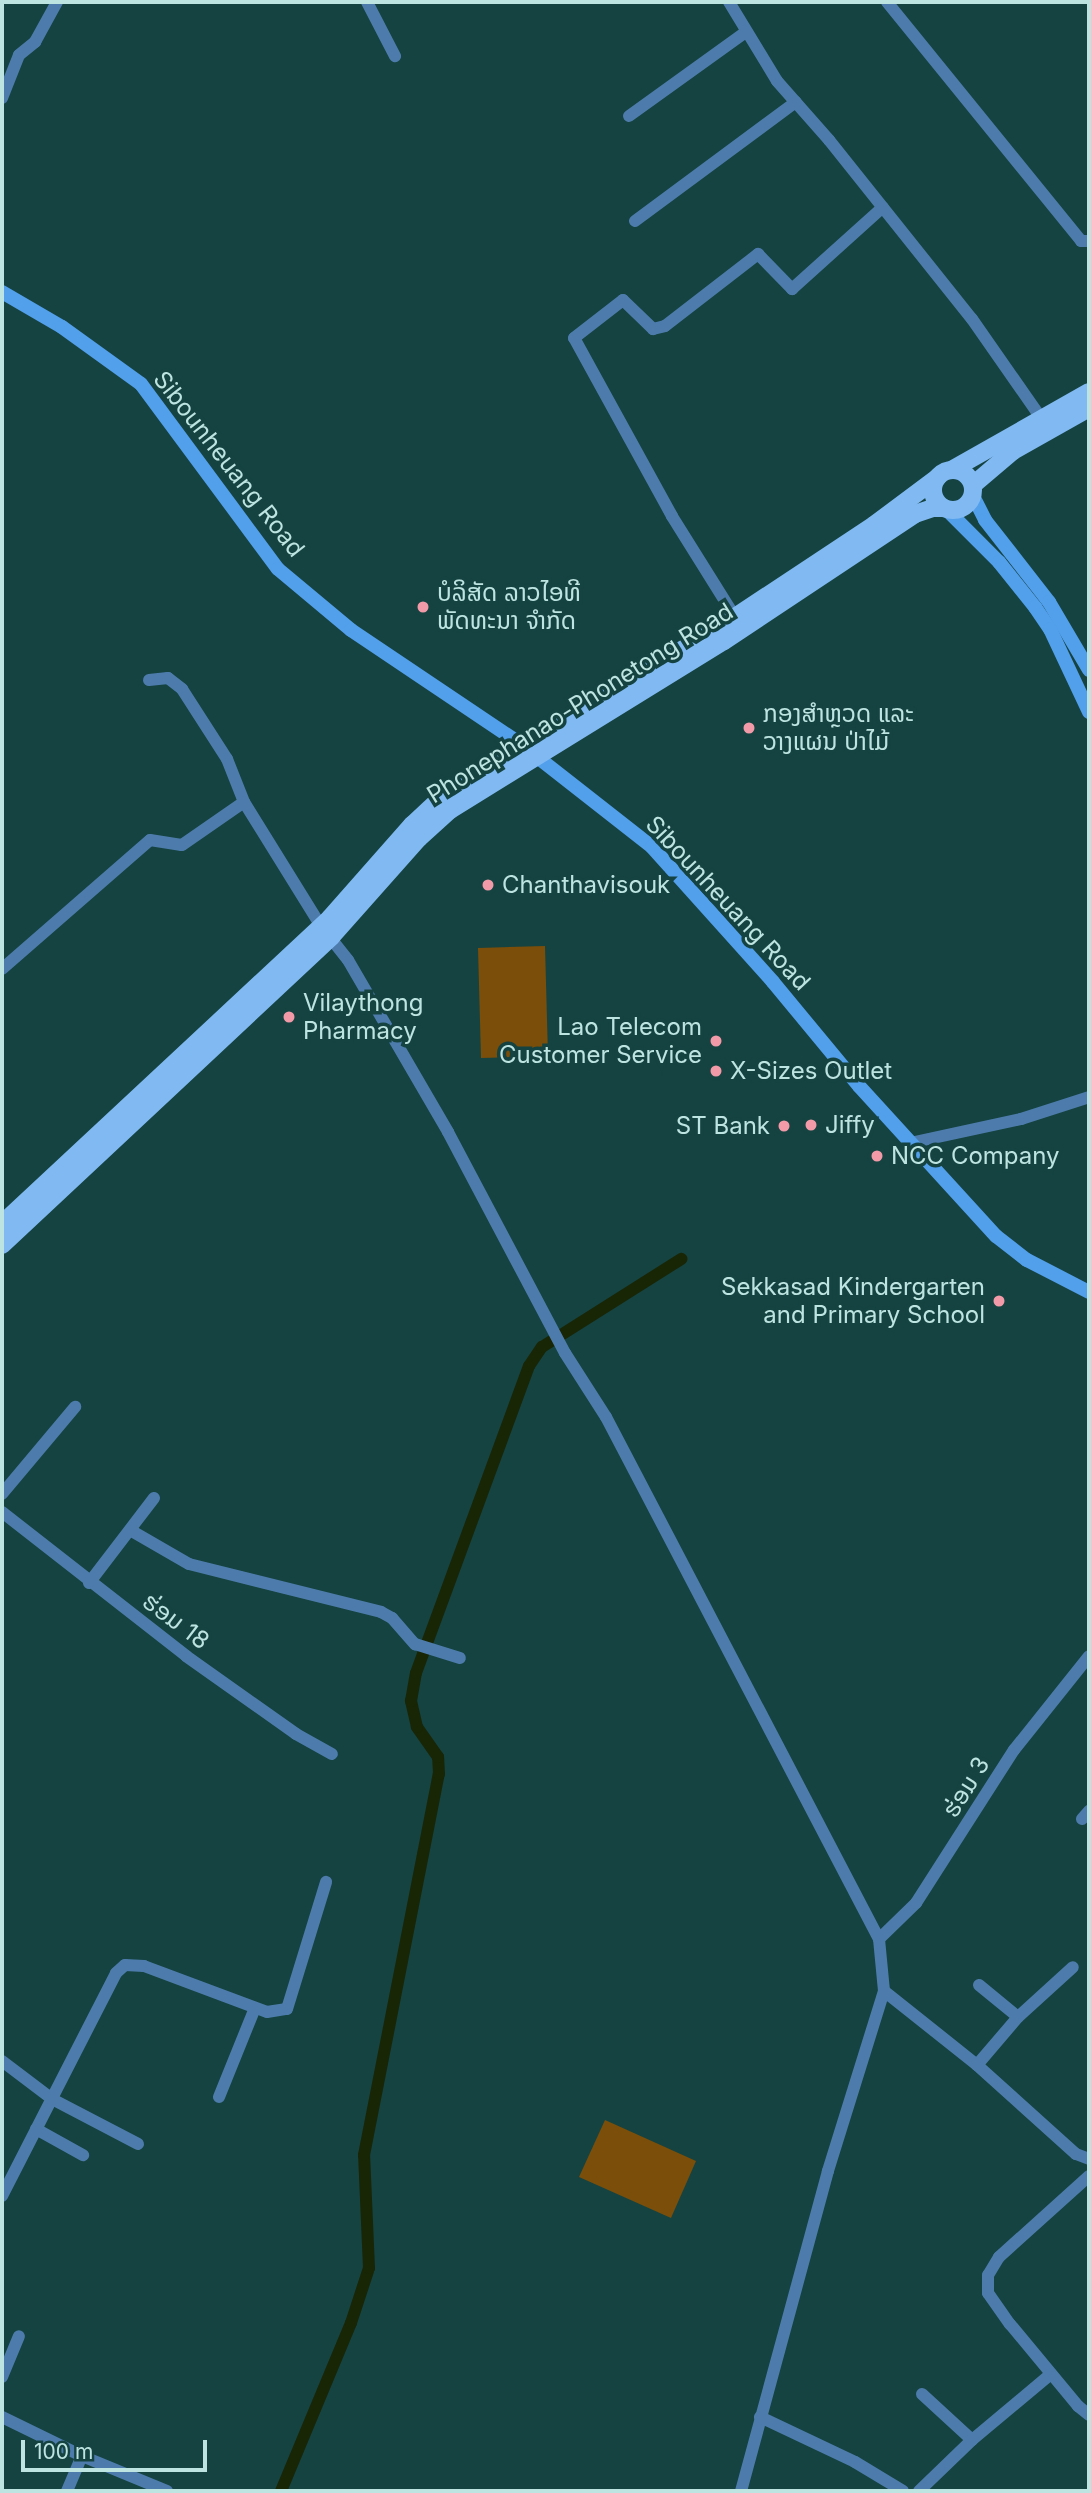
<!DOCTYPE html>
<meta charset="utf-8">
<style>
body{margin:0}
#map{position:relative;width:1091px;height:2493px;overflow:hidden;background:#154341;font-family:Inter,"Noto Sans Lao",sans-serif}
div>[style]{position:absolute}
.green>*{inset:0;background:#7b4e09}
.canal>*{height:12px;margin:-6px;padding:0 6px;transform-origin:6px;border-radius:6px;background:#182606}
.street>*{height:12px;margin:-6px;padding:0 6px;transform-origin:6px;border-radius:6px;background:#4d7cac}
.secondary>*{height:14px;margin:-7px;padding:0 7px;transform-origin:7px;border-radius:7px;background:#529feb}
.primary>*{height:18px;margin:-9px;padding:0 9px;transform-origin:9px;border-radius:9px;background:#81baf3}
.primary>.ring{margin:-9px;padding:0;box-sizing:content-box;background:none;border:18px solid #81baf3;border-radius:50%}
.dots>*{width:19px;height:19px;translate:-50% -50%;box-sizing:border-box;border:4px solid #154341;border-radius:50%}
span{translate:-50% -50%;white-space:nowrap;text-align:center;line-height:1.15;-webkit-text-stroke:7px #154341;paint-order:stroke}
.street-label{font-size:24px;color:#bde4e1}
.poi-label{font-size:24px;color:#bde4e1}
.left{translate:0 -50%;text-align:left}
.right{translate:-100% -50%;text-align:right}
.frame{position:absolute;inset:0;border:4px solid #bde4e1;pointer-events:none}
.scale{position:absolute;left:21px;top:2440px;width:186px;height:32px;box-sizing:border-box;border:4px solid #bde4e1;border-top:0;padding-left:9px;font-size:21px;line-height:24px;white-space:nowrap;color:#bde4e1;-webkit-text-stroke:5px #154341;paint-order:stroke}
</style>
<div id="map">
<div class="green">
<div style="clip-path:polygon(545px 946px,548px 1056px,481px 1058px,478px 948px)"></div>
<div style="clip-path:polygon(605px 2120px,696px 2161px,671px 2218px,579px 2177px)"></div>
</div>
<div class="canal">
<div style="left:281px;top:2491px;width:182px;rotate:-67.4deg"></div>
<div style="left:351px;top:2323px;width:58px;rotate:-71.9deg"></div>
<div style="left:369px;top:2268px;width:113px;rotate:-92.5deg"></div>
<div style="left:364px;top:2155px;width:388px;rotate:-78.9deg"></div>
<div style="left:439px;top:1774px;width:17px;rotate:-93deg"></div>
<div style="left:438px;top:1757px;width:37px;rotate:-125deg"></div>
<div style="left:417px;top:1727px;width:27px;rotate:-103deg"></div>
<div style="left:411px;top:1701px;width:28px;rotate:-80deg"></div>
<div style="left:416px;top:1673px;width:327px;rotate:-69.8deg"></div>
<div style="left:529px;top:1366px;width:23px;rotate:-56deg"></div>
<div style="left:542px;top:1347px;width:165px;rotate:-32.3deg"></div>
</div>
<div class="street">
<div style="left:367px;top:2px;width:61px;rotate:62.6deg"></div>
<div style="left:729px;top:2px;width:92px;rotate:58.7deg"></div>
<div style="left:777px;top:81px;width:79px;rotate:48.6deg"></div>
<div style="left:829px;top:140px;width:229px;rotate:51.4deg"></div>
<div style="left:972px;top:319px;width:121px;rotate:55.1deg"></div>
<div style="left:887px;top:2px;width:308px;rotate:50.9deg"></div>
<div style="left:1081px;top:241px;width:8px"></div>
<div style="left:2px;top:98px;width:46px;rotate:-68.4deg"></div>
<div style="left:19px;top:55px;width:21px;rotate:-39deg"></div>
<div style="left:35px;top:42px;width:46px;rotate:-61.2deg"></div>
<div style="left:629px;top:116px;width:144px;rotate:-35.7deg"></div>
<div style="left:635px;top:221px;width:200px;rotate:-36.5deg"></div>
<div style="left:735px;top:617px;width:119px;rotate:-122deg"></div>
<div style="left:672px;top:516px;width:203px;rotate:-118.8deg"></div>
<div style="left:574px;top:338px;width:62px;rotate:-37.8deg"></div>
<div style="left:623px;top:300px;width:42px;rotate:44deg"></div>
<div style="left:653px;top:329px;width:12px;rotate:-14deg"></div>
<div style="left:665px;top:326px;width:118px;rotate:-37.7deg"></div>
<div style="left:758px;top:254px;width:49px;rotate:45.8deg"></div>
<div style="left:792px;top:289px;width:122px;rotate:-42deg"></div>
<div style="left:149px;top:680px;width:19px;rotate:-6deg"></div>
<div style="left:168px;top:678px;width:18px;rotate:38deg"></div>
<div style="left:182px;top:689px;width:83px;rotate:57.3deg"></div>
<div style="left:227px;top:759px;width:46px;rotate:68.4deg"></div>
<div style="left:2px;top:969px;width:196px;rotate:-41.1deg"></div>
<div style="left:150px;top:840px;width:32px;rotate:9deg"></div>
<div style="left:182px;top:845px;width:75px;rotate:-34.7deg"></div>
<div style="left:244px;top:802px;width:146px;rotate:58.2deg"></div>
<div style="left:321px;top:926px;width:43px;rotate:51.5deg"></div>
<div style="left:348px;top:960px;width:199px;rotate:59.8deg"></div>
<div style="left:448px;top:1132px;width:250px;rotate:62.1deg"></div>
<div style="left:565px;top:1353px;width:76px;rotate:57.4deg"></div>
<div style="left:606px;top:1417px;width:589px;rotate:62.39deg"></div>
<div style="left:879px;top:1939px;width:52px;rotate:84.5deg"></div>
<div style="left:884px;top:1991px;width:189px;rotate:107.3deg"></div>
<div style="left:828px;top:2171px;width:332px;rotate:105.2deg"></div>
<div style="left:910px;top:1143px;width:114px;rotate:-12.2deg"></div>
<div style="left:1021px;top:1119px;width:71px;rotate:-17.9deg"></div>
<div style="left:2px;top:1494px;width:114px;rotate:-50deg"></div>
<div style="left:2px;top:1512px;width:234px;rotate:38deg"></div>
<div style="left:186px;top:1656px;width:135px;rotate:35.3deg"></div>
<div style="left:296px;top:1734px;width:41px;rotate:29.1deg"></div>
<div style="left:130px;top:1530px;width:68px;rotate:30deg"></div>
<div style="left:189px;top:1564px;width:198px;rotate:14deg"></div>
<div style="left:381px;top:1612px;width:13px;rotate:29deg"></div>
<div style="left:392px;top:1618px;width:35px;rotate:49deg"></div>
<div style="left:415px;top:1644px;width:47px;rotate:17.3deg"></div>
<div style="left:89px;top:1583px;width:107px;rotate:-52.6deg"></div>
<div style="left:1082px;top:1819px;width:11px;rotate:-49deg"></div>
<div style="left:879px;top:1939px;width:52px;rotate:-44.2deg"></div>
<div style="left:916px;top:1903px;width:182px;rotate:-57.4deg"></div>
<div style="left:1014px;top:1750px;width:120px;rotate:-51.4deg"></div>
<div style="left:979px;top:1985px;width:50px;rotate:39.4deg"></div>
<div style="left:884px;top:1991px;width:119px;rotate:38.5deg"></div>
<div style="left:977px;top:2065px;width:133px;rotate:42deg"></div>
<div style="left:1076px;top:2154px;width:14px;rotate:21deg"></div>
<div style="left:2px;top:2061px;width:63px;rotate:37.2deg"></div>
<div style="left:52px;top:2099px;width:97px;rotate:27.6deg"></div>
<div style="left:977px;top:2065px;width:63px;rotate:-49.5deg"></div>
<div style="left:1018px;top:2017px;width:74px;rotate:-42.3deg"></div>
<div style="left:219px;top:2097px;width:96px;rotate:-68deg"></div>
<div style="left:36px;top:2129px;width:54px;rotate:29deg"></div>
<div style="left:1089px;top:2176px;width:121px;rotate:138deg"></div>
<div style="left:999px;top:2257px;width:21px;rotate:121deg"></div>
<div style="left:988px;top:2275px;width:18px;rotate:90deg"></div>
<div style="left:988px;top:2293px;width:38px;rotate:55deg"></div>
<div style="left:1010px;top:2324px;width:107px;rotate:50.3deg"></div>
<div style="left:1078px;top:2406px;width:14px;rotate:39deg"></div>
<div style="left:2px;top:2196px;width:250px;rotate:-62.9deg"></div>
<div style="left:116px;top:1973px;width:12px;rotate:-42deg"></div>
<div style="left:125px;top:1965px;width:19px;rotate:3deg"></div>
<div style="left:144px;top:1966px;width:131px;rotate:20.5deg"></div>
<div style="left:267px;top:2012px;width:20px;rotate:-9deg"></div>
<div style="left:287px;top:2009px;width:133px;rotate:-72.9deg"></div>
<div style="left:2px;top:2377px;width:44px;rotate:-67.5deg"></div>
<div style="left:922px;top:2394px;width:68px;rotate:42.6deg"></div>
<div style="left:2px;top:2417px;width:89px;rotate:26deg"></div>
<div style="left:82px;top:2456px;width:92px;rotate:22.4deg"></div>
<div style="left:760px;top:2417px;width:105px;rotate:25.3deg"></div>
<div style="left:855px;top:2462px;width:56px;rotate:31.1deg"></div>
<div style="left:67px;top:2491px;width:38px;rotate:-67deg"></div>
<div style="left:919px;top:2491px;width:74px;rotate:-43.9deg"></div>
<div style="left:972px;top:2440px;width:103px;rotate:-39.9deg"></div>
</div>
<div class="secondary">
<div style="left:2px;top:292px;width:69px;rotate:30.3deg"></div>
<div style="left:62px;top:327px;width:97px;rotate:35.8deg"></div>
<div style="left:141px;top:384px;width:230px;rotate:53.5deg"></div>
<div style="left:278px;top:569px;width:95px;rotate:39.9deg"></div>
<div style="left:351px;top:630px;width:206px;rotate:33.9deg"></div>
<div style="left:522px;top:745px;width:165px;rotate:38.1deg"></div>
<div style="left:652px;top:847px;width:181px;rotate:48.1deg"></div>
<div style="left:773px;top:982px;width:135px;rotate:50.4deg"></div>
<div style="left:859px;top:1086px;width:203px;rotate:47.6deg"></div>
<div style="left:996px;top:1236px;width:39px;rotate:38deg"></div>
<div style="left:1027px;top:1260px;width:70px;rotate:27.3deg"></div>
<div style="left:973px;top:496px;width:27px;rotate:63deg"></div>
<div style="left:985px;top:520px;width:104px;rotate:52deg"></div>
<div style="left:1049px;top:602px;width:79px;rotate:59.5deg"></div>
<div style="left:947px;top:510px;width:74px;rotate:45deg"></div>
<div style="left:999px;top:562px;width:58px;rotate:51.3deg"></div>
<div style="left:1035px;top:607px;width:27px;rotate:56deg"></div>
<div style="left:1050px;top:629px;width:92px;rotate:64.8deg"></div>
</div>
<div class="primary">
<div style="left:953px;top:469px;width:156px;rotate:-29.5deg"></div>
<div class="ring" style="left:933px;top:470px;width:22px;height:22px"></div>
<div style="left:973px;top:485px;width:52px;rotate:-40.4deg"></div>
<div style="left:1013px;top:451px;width:87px;rotate:-29.5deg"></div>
<div style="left:2px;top:1224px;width:449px;rotate:-43deg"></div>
<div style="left:330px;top:918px;width:124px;rotate:-48.6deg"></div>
<div style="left:412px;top:825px;width:41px;rotate:-43deg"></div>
<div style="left:442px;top:797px;width:95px;rotate:-33deg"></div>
<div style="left:522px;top:745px;width:227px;rotate:-30.7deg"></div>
<div style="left:717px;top:629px;width:188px;rotate:-33.5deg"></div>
<div style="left:874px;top:525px;width:79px;rotate:-36.7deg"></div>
<div style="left:2px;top:1245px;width:451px;rotate:-43.1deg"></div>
<div style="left:331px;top:937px;width:132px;rotate:-48.4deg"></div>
<div style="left:419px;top:838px;width:42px;rotate:-42.1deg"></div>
<div style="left:450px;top:810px;width:322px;rotate:-31.7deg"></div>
<div style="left:724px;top:641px;width:229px;rotate:-33.6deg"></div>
<div style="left:915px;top:514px;width:18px;rotate:-19deg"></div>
<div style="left:932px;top:508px;width:12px"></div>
</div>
<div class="dots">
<div style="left:423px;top:607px;background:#f39aa8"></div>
<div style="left:749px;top:728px;background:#f39aa8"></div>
<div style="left:488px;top:885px;background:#f39aa8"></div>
<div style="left:289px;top:1017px;background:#f39aa8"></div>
<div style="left:716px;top:1041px;background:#f39aa8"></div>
<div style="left:716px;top:1071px;background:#f39aa8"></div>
<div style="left:811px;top:1125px;background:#f39aa8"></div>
<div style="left:784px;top:1126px;background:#f39aa8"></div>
<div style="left:877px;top:1156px;background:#f39aa8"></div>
<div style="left:999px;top:1301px;background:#f39aa8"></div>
</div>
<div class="street-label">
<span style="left:229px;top:464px;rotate:52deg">Sibounheuang Road</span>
<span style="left:580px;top:703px;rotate:-32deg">Phonephanao-Phonetong Road</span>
<span style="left:728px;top:903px;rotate:47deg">Sibounheuang Road</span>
<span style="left:176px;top:1621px;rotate:37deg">ຮ່ອມ 18</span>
<span style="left:966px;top:1787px;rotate:-58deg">ຮ່ອມ 3</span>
</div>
<div class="poi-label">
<span class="left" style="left:437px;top:607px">ບໍລິສັດ ລາວໄອທີ<br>ພັດທະນາ ຈຳກັດ</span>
<span class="left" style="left:763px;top:728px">ກອງສໍາຫຼວດ ແລະ<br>ວາງແຜນ ປ່າໄມ້</span>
<span class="left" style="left:502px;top:885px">Chanthavisouk</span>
<span class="left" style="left:303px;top:1017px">Vilaythong<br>Pharmacy</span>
<span class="right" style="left:702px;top:1041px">Lao Telecom<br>Customer Service</span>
<span class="left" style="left:730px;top:1071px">X-Sizes Outlet</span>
<span class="left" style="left:825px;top:1125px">Jiffy</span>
<span class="right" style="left:770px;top:1126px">ST Bank</span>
<span class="left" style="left:891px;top:1156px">NCC Company</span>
<span class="right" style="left:985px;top:1301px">Sekkasad Kindergarten<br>and Primary School</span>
</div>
<div class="frame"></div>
<div class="scale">100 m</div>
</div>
